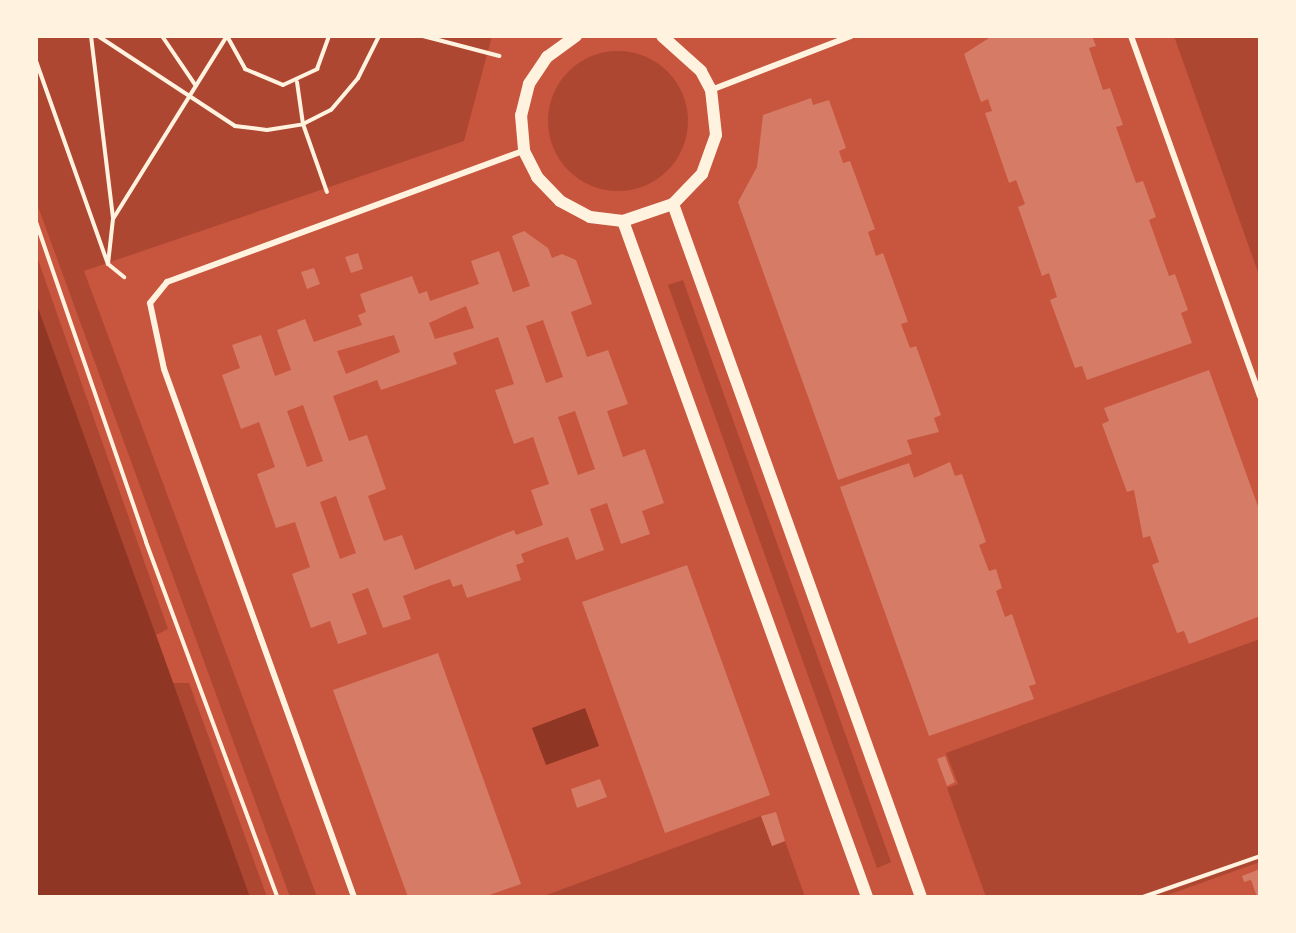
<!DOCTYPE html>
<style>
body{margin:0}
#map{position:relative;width:1296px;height:933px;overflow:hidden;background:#c8553d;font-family:Rubik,sans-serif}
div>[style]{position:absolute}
.green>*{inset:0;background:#ae4732}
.round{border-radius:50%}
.water>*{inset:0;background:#8f3625}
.building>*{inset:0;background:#d67c66}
.path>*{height:4px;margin:-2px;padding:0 2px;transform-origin:2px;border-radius:2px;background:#fff3e0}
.minor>*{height:6px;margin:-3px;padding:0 3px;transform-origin:3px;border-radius:3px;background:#fff3e0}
.secondary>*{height:12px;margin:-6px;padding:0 6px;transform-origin:6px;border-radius:6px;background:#fff3e0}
span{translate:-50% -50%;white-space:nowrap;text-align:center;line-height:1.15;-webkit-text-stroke:6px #fff3e0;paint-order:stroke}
.frame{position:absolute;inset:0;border:38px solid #fff3e0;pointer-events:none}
</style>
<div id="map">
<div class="green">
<div style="clip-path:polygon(36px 36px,492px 36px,464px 141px,84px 271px,317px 897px,290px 897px,36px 201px)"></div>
<div style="clip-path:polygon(1174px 36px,1260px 36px,1260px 278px)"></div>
<div class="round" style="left:548px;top:51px;width:140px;height:140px"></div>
<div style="clip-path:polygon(36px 254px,168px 629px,156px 635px,36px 302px)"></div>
<div style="clip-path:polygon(683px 280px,891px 862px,877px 868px,668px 285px)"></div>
<div style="clip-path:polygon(1260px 639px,1260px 862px,1162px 897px,986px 897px,947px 788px,958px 784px,946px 753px)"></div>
<div style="clip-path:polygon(173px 683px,189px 683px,267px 897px,250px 897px)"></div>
<div style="clip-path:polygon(761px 816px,772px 846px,785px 841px,805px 897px,541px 897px)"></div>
</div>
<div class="water">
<div style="clip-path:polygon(36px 302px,156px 635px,250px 897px,36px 897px)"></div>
<div style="clip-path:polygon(585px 708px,599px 746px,546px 765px,532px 728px)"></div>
</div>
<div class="building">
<div style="clip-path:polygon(992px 36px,1092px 36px,1096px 46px,1089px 48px,1103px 90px,1110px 88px,1123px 125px,1116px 127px,1136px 183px,1143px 181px,1156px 217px,1149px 220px,1169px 276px,1175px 274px,1188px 310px,1181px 313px,1192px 343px,1087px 380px,1082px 366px,1075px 368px,1050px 300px,1057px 297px,1049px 273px,1042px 276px,1018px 207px,1025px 204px,1016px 180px,1009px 183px,985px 113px,992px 111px,988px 99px,981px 102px,964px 54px)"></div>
<div style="clip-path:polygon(811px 98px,813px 105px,829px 100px,846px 148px,839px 151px,843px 163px,850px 161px,875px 229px,868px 232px,876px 256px,883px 253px,908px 322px,901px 324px,910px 348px,916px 346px,941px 415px,934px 418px,939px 432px,907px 440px,912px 454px,838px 480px,738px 202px,757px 167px,763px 115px)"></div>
<div style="clip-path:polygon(evenodd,524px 231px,548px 248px,552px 258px,562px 254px,576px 260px,592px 304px,571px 312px,587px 357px,608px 350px,628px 404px,607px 411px,623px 457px,645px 449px,664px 503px,642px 511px,650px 534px,621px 544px,607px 503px,590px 509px,604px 550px,576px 560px,568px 537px,539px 547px,521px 554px,524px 562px,516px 565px,521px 580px,467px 598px,462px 584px,453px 587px,450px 579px,432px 585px,403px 596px,411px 619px,383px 628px,368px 588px,352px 594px,367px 634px,338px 644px,330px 621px,311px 628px,292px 574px,310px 567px,295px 522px,276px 528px,257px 474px,275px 467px,259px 422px,241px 429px,222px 375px,240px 368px,232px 345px,261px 335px,275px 376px,291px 370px,277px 330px,305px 319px,314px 342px,362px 325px,358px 315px,366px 312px,360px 294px,412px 276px,419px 294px,427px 291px,430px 301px,479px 284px,471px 261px,499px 251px,513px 292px,530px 286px,512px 236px,524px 231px,466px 306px,474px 328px,435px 339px,429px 323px,466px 306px,524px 231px,543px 320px,563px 377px,546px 383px,526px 326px,543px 320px,524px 231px,394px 335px,400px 352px,346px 374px,337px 351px,394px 335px,524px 231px,498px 337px,514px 384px,495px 390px,514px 444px,533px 437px,549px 484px,531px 490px,543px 525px,516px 535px,514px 530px,415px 570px,402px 535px,384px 541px,368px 496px,386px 489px,367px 435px,349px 441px,333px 396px,377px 380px,381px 390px,457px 364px,453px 353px,498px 337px,524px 231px,303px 405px,323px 461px,307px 467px,287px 411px,303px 405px,524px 231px,575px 411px,595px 469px,578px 475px,558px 417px,575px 411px,524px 231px,336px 496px,356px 553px,340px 559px,320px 502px,336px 496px)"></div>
<div style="clip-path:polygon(358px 253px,363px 269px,351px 273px,345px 257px)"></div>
<div style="clip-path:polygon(314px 268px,320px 284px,307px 289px,301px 272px)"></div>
<div style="clip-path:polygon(1209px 370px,1260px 512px,1260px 616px,1189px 644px,1184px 631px,1177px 633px,1152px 565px,1159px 562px,1150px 536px,1143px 538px,1134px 490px,1127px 492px,1102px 424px,1109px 421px,1104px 408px)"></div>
<div style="clip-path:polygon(950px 462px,955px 476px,962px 474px,986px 542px,979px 545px,989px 571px,996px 569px,1002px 588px,996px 591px,1005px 617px,1012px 614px,1036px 684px,1029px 686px,1034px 699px,929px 736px,840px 487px,909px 463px,914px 478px)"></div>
<div style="clip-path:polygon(687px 565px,770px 795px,665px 833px,582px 602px)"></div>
<div style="clip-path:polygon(438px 653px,521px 884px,484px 897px,408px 897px,333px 690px)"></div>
<div style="clip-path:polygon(945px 756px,955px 782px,947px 786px,937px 759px)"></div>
<div style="clip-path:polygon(600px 779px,607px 797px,577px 808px,571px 789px)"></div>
<div style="clip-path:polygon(776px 812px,785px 841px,772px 846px,761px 816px)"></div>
<div style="clip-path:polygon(1260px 869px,1260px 897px,1257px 897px,1251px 880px,1244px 882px,1242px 876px)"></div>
</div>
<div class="path">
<div style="left:91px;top:36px;width:183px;rotate:83.1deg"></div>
<div style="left:98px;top:36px;width:164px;rotate:33.3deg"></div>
<div style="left:235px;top:126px;width:32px;rotate:7deg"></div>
<div style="left:267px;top:130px;width:36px;rotate:-9deg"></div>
<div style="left:303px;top:124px;width:31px;rotate:-27deg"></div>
<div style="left:331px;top:110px;width:42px;rotate:-49.8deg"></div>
<div style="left:358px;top:78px;width:47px;rotate:-63.4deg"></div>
<div style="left:162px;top:36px;width:60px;rotate:55.8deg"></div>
<div style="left:227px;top:36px;width:38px;rotate:61deg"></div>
<div style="left:245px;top:69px;width:41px;rotate:22.8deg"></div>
<div style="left:283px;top:85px;width:38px;rotate:-25deg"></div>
<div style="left:317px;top:69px;width:35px;rotate:-70deg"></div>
<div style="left:423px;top:36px;width:79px;rotate:14.7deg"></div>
<div style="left:36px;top:61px;width:215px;rotate:70.5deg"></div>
<div style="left:108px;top:264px;width:21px;rotate:39deg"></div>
<div style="left:297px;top:82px;width:42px;rotate:81.9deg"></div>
<div style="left:303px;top:124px;width:72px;rotate:70.6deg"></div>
<div style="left:36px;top:222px;width:338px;rotate:71deg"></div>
<div style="left:146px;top:542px;width:378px;rotate:69.7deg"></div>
<div style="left:108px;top:264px;width:45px;rotate:-83.7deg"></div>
<div style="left:113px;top:219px;width:216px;rotate:-58.1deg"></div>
<div style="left:1143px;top:897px;width:124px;rotate:-19.3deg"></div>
</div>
<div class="minor">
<div style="left:1131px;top:36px;width:383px;rotate:70.3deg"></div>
<div style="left:711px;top:90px;width:150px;rotate:-21.1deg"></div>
<div style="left:354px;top:897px;width:561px;rotate:-109.79deg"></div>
<div style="left:164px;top:369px;width:67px;rotate:-102deg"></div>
<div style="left:150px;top:303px;width:27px;rotate:-51deg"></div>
<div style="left:167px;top:282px;width:380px;rotate:-20.2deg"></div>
</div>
<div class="secondary">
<div style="left:576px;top:36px;width:36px;rotate:144deg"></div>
<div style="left:547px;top:57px;width:32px;rotate:124deg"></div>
<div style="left:529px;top:84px;width:32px;rotate:104deg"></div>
<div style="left:521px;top:115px;width:36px;rotate:85deg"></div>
<div style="left:524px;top:151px;width:29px;rotate:63deg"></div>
<div style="left:537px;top:177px;width:33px;rotate:46deg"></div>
<div style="left:560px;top:201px;width:34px;rotate:28deg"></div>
<div style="left:590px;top:217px;width:33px;rotate:7deg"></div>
<div style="left:623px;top:221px;width:53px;rotate:-18.8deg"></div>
<div style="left:673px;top:204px;width:42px;rotate:-46deg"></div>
<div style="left:702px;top:174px;width:41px;rotate:-70.3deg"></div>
<div style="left:716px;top:135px;width:45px;rotate:-96.3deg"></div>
<div style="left:711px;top:90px;width:21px;rotate:-118deg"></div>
<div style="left:701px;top:71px;width:52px;rotate:-138.1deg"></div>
<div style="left:673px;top:204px;width:736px;rotate:70.31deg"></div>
<div style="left:623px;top:221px;width:719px;rotate:70.15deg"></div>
</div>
<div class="frame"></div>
</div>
